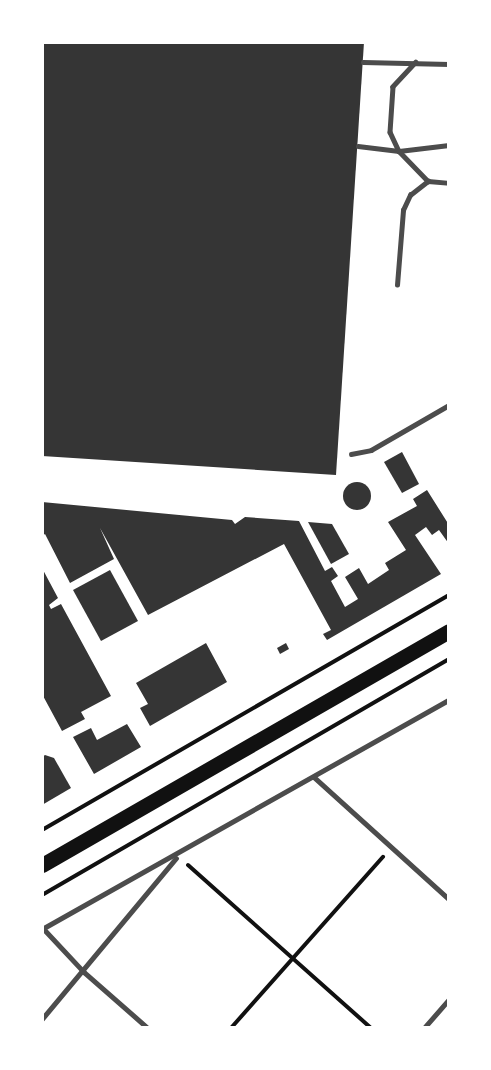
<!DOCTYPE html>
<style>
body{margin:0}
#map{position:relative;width:491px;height:1070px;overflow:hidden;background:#fff;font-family:Arial,sans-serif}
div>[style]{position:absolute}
.building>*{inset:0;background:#353535}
.round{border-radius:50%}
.path>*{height:4px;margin:-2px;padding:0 2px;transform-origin:2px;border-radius:2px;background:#111}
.service>*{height:4.5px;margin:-2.25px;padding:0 2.25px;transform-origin:2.25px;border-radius:2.25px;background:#4c4c4c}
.primary>*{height:15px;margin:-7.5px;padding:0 7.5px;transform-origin:7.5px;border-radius:7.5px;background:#111}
span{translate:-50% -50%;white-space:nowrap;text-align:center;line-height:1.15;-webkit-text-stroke:5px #fff;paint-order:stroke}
.frame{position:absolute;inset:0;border:44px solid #fff;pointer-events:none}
</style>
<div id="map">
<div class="building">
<div style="clip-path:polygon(42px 42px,364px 42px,336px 475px,42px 456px)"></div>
<div style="clip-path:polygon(402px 452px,419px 484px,402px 493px,384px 462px)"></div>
<div class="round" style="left:343px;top:482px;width:28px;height:28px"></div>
<div style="clip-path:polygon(427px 490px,449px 525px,449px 544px,439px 530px,432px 535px,426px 527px,415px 535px,441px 574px,327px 640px,323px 634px,331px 630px,284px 544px,148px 615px,100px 528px,114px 559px,70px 583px,45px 534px,42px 536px,42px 502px,232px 520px,235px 524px,245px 517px,299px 521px,325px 571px,332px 567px,338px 576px,331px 581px,345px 607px,358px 599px,345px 577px,359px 568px,368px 584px,389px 570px,385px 563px,406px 550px,388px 522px,417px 506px,413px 499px)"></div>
<div style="clip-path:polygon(308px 522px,332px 524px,349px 554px,331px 564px)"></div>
<div style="clip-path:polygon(42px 568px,58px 598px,49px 605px,51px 609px,61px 604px,111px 696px,81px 712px,85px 719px,62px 731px,42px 694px)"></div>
<div style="clip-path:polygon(110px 570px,138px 621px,101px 641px,73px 590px)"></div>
<div style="clip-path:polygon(206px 643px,227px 682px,150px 726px,140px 708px,148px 704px,136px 683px)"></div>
<div style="clip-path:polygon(286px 643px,289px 649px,280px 654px,277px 648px)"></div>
<div style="clip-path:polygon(127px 724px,141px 747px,94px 774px,73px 737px,91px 728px,97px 740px)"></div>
<div style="clip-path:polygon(45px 755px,54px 758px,71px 788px,42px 805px,42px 757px)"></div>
</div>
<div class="path">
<div style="left:42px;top:830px;width:470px;rotate:-30deg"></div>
<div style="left:188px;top:865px;width:245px;rotate:41.7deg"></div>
<div style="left:42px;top:895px;width:470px;rotate:-30.1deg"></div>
<div style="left:231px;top:1028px;width:229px;rotate:-48.4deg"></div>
</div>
<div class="service">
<div style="left:363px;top:62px;width:86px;rotate:1.3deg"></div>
<div style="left:416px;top:62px;width:34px;rotate:133deg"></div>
<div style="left:393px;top:87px;width:45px;rotate:93.8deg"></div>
<div style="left:390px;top:132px;width:21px;rotate:65deg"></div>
<div style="left:399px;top:151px;width:50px;rotate:-6.8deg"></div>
<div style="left:358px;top:146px;width:41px;rotate:7deg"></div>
<div style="left:399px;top:151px;width:42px;rotate:46deg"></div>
<div style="left:428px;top:181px;width:21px;rotate:5deg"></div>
<div style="left:397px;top:285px;width:75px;rotate:-85.4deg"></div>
<div style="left:403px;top:210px;width:17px;rotate:-65deg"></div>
<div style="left:410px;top:195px;width:23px;rotate:-38deg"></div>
<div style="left:351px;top:454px;width:20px;rotate:-11deg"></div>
<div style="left:371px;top:450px;width:90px;rotate:-30deg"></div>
<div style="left:314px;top:777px;width:182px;rotate:42.1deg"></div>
<div style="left:43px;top:928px;width:60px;rotate:47deg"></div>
<div style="left:84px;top:972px;width:85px;rotate:41.2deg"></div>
<div style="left:42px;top:929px;width:467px;rotate:-29.4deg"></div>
<div style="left:42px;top:1019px;width:209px;rotate:-50.2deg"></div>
<div style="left:424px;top:1028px;width:38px;rotate:-49deg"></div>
</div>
<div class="primary">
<div style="left:42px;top:865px;width:469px;rotate:-29.9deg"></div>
</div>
<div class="frame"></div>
</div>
